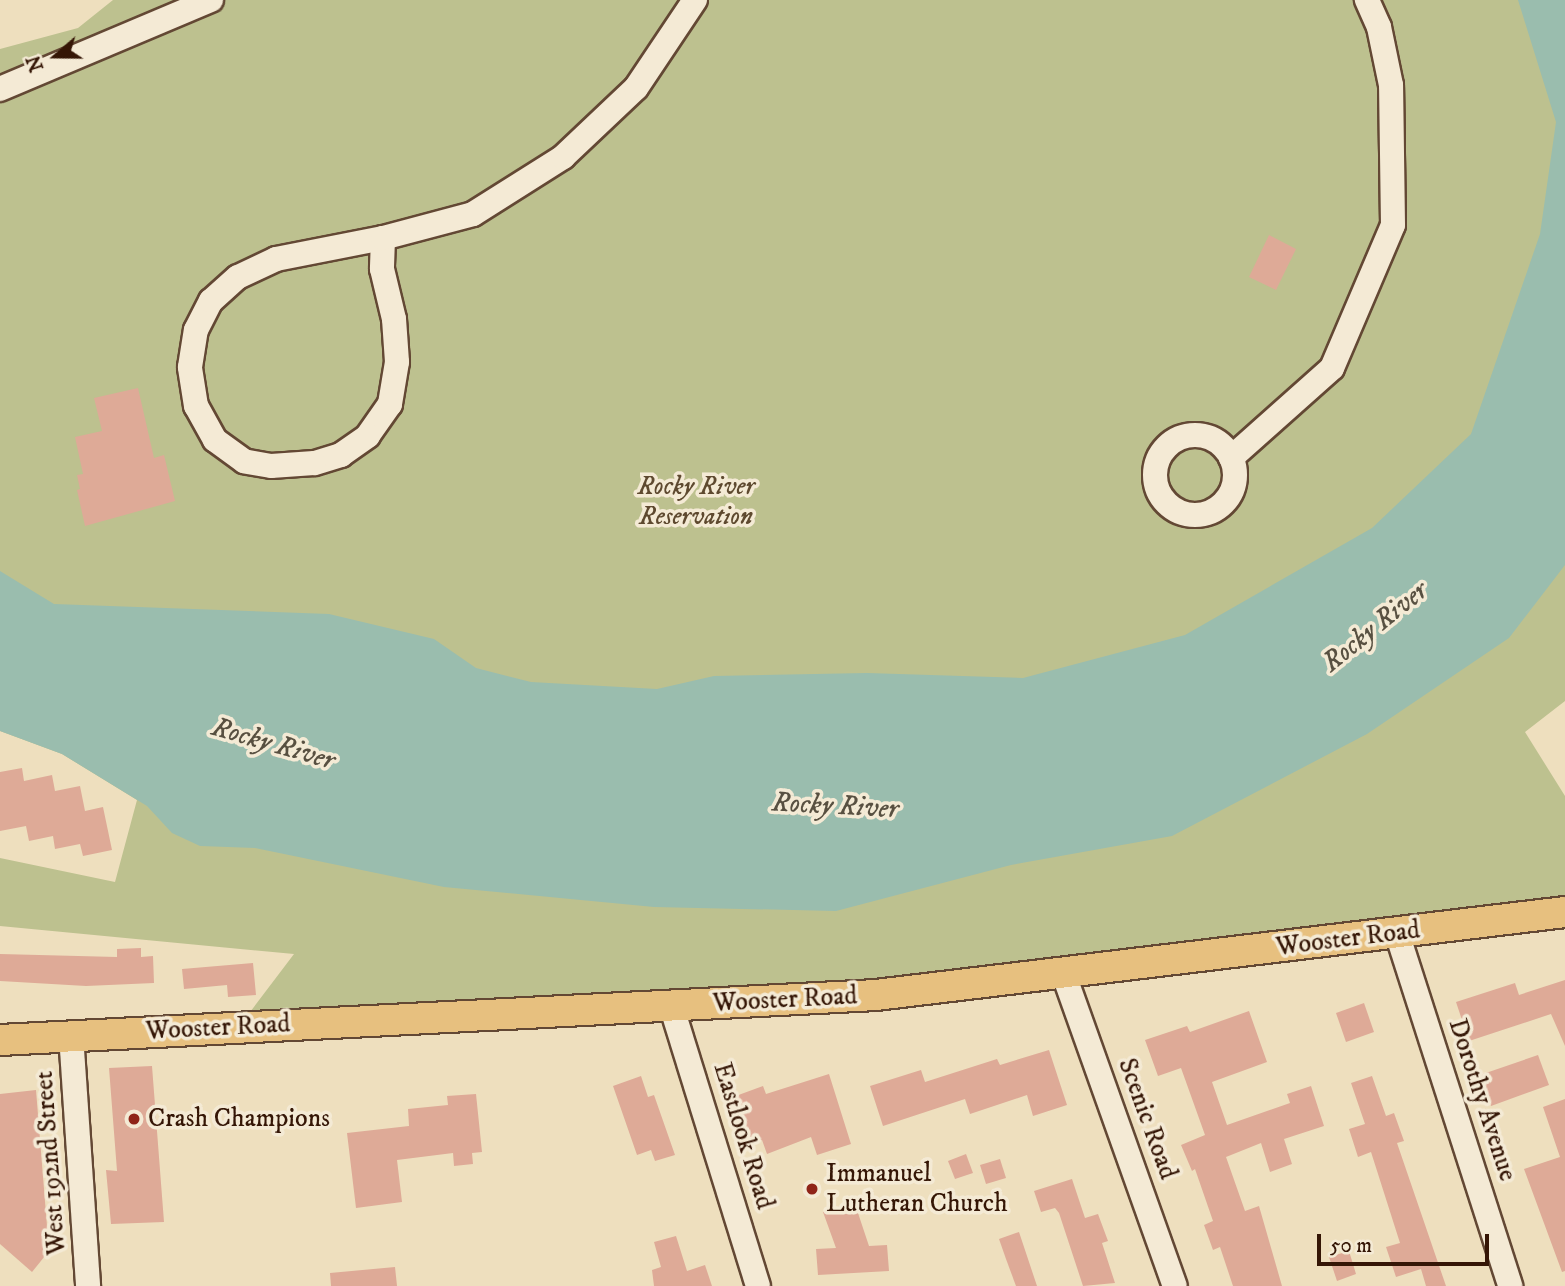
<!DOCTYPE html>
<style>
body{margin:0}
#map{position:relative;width:1565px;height:1286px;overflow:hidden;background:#eedfbe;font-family:"IM FELL DW Pica",serif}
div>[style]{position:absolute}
.green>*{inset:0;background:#bdc18f}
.water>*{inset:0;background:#9abdae}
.building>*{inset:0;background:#deaa97}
.roads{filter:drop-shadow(2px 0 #634834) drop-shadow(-2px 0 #634834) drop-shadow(0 2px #634834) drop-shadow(0 -2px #634834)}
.minor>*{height:24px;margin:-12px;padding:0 12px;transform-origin:12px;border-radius:12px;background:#f4ead5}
.minor>.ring{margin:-12px;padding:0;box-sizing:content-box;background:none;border:24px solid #f4ead5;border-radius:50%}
.major>*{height:30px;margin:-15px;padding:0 15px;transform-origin:15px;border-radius:15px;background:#e7c07f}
.dots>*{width:19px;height:19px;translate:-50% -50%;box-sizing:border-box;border:4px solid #f4ead5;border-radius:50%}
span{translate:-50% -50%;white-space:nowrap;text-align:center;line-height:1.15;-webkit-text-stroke:7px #f4ead5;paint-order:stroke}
.park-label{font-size:26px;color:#5e492f;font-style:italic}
.street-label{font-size:26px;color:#351606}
.poi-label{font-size:26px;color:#351606}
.left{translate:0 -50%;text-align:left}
.water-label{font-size:28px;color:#585041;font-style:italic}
.north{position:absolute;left:21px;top:21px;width:70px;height:70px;-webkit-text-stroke:5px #f4ead5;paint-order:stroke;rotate:250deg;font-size:19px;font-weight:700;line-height:28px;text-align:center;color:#351606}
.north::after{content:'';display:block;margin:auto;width:24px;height:32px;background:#351606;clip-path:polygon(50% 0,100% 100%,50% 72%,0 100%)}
.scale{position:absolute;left:1317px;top:1234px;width:172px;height:32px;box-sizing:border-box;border:4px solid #351606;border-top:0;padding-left:9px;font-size:21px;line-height:24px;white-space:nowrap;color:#351606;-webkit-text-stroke:5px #f4ead5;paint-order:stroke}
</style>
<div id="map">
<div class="green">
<div style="clip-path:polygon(113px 0,1565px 0,1565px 701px,1525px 732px,1565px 796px,1565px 900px,905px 996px,241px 1024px,294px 954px,0 926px,0 858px,115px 882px,137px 800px,62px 754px,0 731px,0 49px,78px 28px)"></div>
</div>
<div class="water">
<div style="clip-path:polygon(1518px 0,1565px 0,1565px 565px,1509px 638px,1367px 734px,1172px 836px,1011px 865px,836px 911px,654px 907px,444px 887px,255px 848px,200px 846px,172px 833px,147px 806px,62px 754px,0 731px,0 571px,54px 604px,329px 614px,434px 639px,476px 668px,531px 682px,657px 689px,714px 676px,867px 673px,1023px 678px,1185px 635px,1372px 528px,1471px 434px,1540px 234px,1556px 122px)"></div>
</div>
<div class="building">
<div style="clip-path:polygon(1269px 235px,1296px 249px,1276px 290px,1249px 277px)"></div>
<div style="clip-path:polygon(138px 388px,154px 458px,164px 455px,175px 501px,85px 526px,77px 490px,80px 489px,77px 475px,83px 474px,75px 437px,102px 431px,94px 398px)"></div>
<div style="clip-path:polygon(22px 768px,24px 781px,52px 775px,55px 791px,80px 786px,85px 811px,103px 807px,112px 850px,83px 856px,80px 844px,55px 849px,53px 836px,29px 841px,26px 826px,0 831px,0 772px)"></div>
<div style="clip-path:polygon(141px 948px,141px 957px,153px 956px,154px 983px,86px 986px,0 981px,0 954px,117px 957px,117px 949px)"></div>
<div style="clip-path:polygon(253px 963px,256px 995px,228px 997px,227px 985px,184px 989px,182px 969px)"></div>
<div style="clip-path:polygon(1565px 980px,1565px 1046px,1551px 1014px,1469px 1041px,1456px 1002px,1515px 983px,1519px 995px)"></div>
<div style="clip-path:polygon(1364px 1003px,1374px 1032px,1346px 1042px,1336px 1013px)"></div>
<div style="clip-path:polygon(1249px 1011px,1267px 1062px,1212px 1082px,1227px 1125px,1290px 1103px,1287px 1094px,1311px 1086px,1324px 1126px,1284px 1139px,1292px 1164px,1270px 1172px,1261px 1143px,1226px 1157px,1245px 1211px,1259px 1206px,1282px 1286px,1233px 1286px,1220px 1247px,1213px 1250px,1204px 1225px,1213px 1221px,1195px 1169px,1192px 1171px,1181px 1145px,1205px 1135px,1181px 1068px,1158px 1076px,1145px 1040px,1187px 1026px,1190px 1032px)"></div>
<div style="clip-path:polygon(1049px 1050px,1067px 1105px,1033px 1116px,1027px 1095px,970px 1114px,965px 1099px,883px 1126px,870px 1086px,921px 1070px,925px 1082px,997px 1059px,1000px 1065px)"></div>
<div style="clip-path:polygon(1538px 1055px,1549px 1085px,1491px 1106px,1480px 1075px)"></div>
<div style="clip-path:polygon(152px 1066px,164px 1222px,111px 1224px,106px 1170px,117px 1171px,109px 1068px)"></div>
<div style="clip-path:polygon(829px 1074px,851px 1144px,817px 1155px,811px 1137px,767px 1154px,762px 1140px,751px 1144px,733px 1097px,763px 1086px,766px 1094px)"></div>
<div style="clip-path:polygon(641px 1076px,648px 1097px,654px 1095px,675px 1155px,655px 1161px,651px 1150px,637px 1155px,613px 1086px)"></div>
<div style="clip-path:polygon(1372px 1076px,1386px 1116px,1394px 1113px,1404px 1141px,1397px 1143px,1446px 1286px,1426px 1286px,1421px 1269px,1396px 1277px,1386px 1247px,1400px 1243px,1371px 1152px,1358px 1157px,1349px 1129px,1365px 1124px,1351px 1083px)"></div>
<div style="clip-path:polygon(36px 1090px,49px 1251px,32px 1272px,0 1244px,0 1094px)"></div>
<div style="clip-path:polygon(476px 1094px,482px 1152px,472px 1153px,473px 1164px,454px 1166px,453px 1153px,397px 1160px,402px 1202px,356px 1208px,347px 1133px,409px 1126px,408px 1109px,448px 1105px,447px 1096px)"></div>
<div style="clip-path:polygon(1565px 1099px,1565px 1271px,1562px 1272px,1524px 1169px,1560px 1157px,1543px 1107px)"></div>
<div style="clip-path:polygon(966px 1154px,973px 1173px,955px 1179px,948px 1161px)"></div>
<div style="clip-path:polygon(1000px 1159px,1006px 1178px,986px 1184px,980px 1165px)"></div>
<div style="clip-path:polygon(1072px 1179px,1085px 1218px,1098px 1214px,1108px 1241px,1102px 1243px,1115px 1283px,1083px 1286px,1059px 1213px,1055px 1208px,1041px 1212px,1034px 1191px)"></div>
<div style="clip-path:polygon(854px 1201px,869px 1246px,887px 1245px,889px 1271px,818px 1275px,816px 1249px,836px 1248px,823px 1212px)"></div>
<div style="clip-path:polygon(1019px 1232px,1037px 1286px,1016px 1286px,1006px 1259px,999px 1239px)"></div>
<div style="clip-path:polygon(676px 1236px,687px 1271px,705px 1265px,712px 1286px,654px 1286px,652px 1270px,661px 1267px,654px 1242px)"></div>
<div style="clip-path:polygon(1349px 1251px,1356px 1274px,1337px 1281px,1329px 1257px)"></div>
<div style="clip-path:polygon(395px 1267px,397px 1286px,331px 1286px,330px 1273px)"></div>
</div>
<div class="roads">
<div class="minor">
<div style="left:0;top:89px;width:229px;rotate:-22.9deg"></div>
<div style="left:383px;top:238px;width:31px;rotate:92deg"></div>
<div style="left:382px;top:269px;width:51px;rotate:76.5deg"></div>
<div style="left:394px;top:319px;width:43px;rotate:86deg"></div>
<div style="left:397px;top:362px;width:43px;rotate:99.5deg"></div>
<div style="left:390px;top:404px;width:39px;rotate:125deg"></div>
<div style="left:368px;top:436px;width:33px;rotate:145deg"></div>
<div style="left:341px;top:455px;width:28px;rotate:163deg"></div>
<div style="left:314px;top:463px;width:43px;rotate:176deg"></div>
<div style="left:271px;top:466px;width:27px;rotate:-170deg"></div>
<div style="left:244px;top:461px;width:36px;rotate:-144deg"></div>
<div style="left:215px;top:440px;width:39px;rotate:-119deg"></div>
<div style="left:196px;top:406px;width:39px;rotate:-99deg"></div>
<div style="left:190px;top:367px;width:37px;rotate:-81deg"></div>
<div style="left:196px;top:330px;width:33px;rotate:-63deg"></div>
<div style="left:211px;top:301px;width:36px;rotate:-42deg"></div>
<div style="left:238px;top:277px;width:42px;rotate:-25.3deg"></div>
<div style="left:276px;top:259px;width:109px;rotate:-11.1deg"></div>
<div style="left:383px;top:238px;width:93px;rotate:-14.9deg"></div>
<div style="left:473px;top:214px;width:107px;rotate:-32.3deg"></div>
<div style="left:563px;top:157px;width:100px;rotate:-43.4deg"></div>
<div style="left:636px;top:88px;width:106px;rotate:-56.2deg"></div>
<div class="ring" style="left:1155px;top:435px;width:56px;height:56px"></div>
<div style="left:1231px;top:458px;width:135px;rotate:-41.7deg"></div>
<div style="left:1332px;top:368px;width:155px;rotate:-66.9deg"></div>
<div style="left:1393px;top:225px;width:140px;rotate:-90.8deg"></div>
<div style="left:1391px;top:85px;width:59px;rotate:-101.7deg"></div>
<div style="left:1379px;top:27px;width:30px;rotate:-114deg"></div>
<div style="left:1397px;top:933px;width:371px;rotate:72.2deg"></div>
<div style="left:1063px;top:972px;width:333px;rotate:70.4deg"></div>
<div style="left:671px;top:1005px;width:294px;rotate:72.8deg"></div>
<div style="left:71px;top:1035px;width:252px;rotate:86.1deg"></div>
</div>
<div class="major">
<div style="left:0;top:1040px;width:877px;rotate:-2.94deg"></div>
<div style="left:876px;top:995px;width:694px;rotate:-6.87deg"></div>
</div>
</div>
<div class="dots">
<div style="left:134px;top:1119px;background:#8f2418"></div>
<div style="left:812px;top:1189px;background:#8f2418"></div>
</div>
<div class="park-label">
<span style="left:696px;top:502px">Rocky River<br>Reservation</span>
</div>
<div class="street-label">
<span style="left:1348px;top:939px;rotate:-7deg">Wooster Road</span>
<span style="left:785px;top:1000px;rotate:-3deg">Wooster Road</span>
<span style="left:218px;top:1028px;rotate:-3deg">Wooster Road</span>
<span style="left:1482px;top:1100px;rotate:72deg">Dorothy Avenue</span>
<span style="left:1147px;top:1119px;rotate:70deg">Scenic Road</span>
<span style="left:743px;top:1136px;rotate:73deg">Eastlook Road</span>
<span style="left:51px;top:1163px;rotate:-94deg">West 192nd Street</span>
</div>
<div class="poi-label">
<span class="left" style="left:148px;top:1119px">Crash Champions</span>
<span class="left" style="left:826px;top:1189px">Immanuel<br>Lutheran Church</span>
</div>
<div class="water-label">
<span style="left:1375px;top:627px;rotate:-39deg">Rocky River</span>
<span style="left:273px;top:744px;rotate:16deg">Rocky River</span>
<span style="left:835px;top:806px;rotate:3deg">Rocky River</span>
</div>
<div class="north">N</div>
<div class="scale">50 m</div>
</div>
